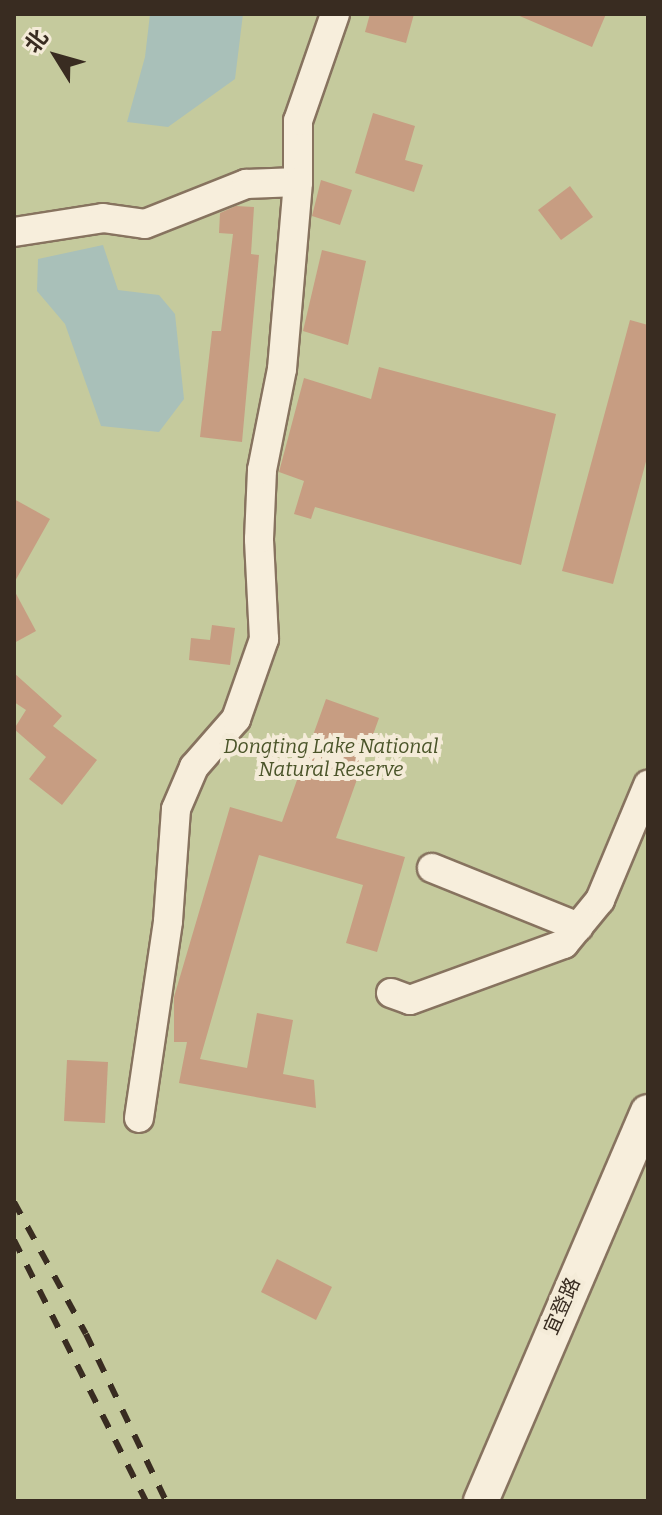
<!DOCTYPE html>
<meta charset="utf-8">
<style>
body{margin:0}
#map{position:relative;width:662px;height:1515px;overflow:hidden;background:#ece1c9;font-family:Bitter,"Noto Sans SC",serif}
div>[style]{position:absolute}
.green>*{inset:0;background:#c5ca9d}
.water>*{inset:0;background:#a9c0b9}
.building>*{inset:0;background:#c79d82}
.roads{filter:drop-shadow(2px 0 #87735f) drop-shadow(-2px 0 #87735f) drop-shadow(0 2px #87735f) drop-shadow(0 -2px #87735f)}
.minor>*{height:28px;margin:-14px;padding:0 14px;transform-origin:14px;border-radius:14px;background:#f7eedc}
.tertiary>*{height:34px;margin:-17px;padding:0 17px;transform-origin:17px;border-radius:17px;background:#f7eedc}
.rail>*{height:6px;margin-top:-3px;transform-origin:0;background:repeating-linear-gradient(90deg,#392c21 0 14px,transparent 0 28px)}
span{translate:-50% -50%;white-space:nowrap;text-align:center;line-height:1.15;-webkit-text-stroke:8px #f4ebd8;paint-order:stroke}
.park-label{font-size:20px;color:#4a5429;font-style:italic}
.street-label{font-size:20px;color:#392c21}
.frame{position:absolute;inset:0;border:16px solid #392c21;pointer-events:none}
.north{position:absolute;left:16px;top:16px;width:80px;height:80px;-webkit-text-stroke:6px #f4ebd8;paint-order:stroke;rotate:307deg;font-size:22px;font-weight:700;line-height:32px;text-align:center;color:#392c21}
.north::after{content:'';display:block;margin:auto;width:28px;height:36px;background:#392c21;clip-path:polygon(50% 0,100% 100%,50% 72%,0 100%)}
</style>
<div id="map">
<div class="green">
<div style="clip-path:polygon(14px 14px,648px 14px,648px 1501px,14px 1501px)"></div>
</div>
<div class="water">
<div style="clip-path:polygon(150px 14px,243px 14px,235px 79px,168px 127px,127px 122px,145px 57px)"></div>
<div style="clip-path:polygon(103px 245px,118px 290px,159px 295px,175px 314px,184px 399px,159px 432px,101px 426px,65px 324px,37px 291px,38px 259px)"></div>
</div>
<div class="building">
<div style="clip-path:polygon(370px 14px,414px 14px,406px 43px,365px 32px)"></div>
<div style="clip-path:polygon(515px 14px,606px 14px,592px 47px)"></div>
<div style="clip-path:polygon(373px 113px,415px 126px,405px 160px,423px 165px,414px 192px,355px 173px)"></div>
<div style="clip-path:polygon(321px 180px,352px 190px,340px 225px,312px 216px)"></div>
<div style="clip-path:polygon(570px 186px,593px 217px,561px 240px,538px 210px)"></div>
<div style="clip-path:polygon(236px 206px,254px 207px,251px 254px,259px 255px,242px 442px,200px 437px,212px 331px,221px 331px,233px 234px,219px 233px,220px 213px)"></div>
<div style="clip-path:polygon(322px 250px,366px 261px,348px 345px,303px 331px)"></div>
<div style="clip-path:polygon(630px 320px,648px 325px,648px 454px,613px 584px,562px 571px)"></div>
<div style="clip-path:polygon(379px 367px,556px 414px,521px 565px,315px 507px,311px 519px,294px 514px,304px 481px,279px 472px,304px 378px,371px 399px)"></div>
<div style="clip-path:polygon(14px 499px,50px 519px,14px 583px)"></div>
<div style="clip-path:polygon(14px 590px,36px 631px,14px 643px)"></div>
<div style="clip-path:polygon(212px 625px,235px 628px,230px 665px,189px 660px,191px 638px,210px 640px)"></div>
<div style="clip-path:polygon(14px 673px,62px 716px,53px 726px,97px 760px,62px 805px,29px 779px,46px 757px,14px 729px,26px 710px,14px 702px)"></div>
<div style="clip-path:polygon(326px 699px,379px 718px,336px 838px,405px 857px,377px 952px,346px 943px,363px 885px,259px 855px,200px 1059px,247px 1068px,257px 1013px,293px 1020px,283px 1074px,314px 1080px,316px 1108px,179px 1083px,187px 1042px,174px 1042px,174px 997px,230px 807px,282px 822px)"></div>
<div style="clip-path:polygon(67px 1060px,108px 1062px,105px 1123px,64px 1121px)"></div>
<div style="clip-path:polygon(277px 1259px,332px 1287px,316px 1320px,261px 1292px)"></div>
</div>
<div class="roads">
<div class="minor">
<div style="left:14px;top:232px;width:90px;rotate:-8.9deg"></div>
<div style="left:103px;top:218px;width:42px;rotate:8.1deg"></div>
<div style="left:145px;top:224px;width:109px;rotate:-21.6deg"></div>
<div style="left:246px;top:184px;width:52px;rotate:-2.2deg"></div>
<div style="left:298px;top:182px;width:61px;rotate:-90deg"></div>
<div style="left:298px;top:121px;width:113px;rotate:-70.9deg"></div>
<div style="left:432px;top:868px;width:158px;rotate:21.9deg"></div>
<div style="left:391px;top:993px;width:20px;rotate:20deg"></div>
<div style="left:410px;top:1000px;width:164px;rotate:-20deg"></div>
<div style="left:564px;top:944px;width:57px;rotate:-50.7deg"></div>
<div style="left:600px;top:900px;width:125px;rotate:-67.3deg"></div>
<div style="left:139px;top:1118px;width:199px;rotate:-81.6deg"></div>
<div style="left:168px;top:921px;width:112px;rotate:-85.9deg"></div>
<div style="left:176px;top:809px;width:46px;rotate:-66.8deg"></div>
<div style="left:194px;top:767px;width:64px;rotate:-48.8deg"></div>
<div style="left:236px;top:719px;width:85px;rotate:-70.7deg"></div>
<div style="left:264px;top:639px;width:100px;rotate:-92.9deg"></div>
<div style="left:259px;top:539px;width:69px;rotate:-87.5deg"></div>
<div style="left:262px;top:470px;width:103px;rotate:-78.8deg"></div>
<div style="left:282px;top:369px;width:188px;rotate:-85.1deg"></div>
</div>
<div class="tertiary">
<div style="left:481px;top:1501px;width:423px;rotate:-66.8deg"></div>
</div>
</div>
<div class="rail">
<div style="left:14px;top:1202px;width:150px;rotate:61.4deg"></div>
<div style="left:86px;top:1334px;width:185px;rotate:64.4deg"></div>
<div style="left:14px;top:1240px;width:292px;rotate:63.2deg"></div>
</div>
<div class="park-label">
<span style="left:331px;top:758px">Dongting Lake National<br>Natural Reserve</span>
</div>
<div class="street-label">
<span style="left:562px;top:1306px;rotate:-66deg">宜登路</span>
</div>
<div class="frame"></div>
<div class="north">北</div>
</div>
